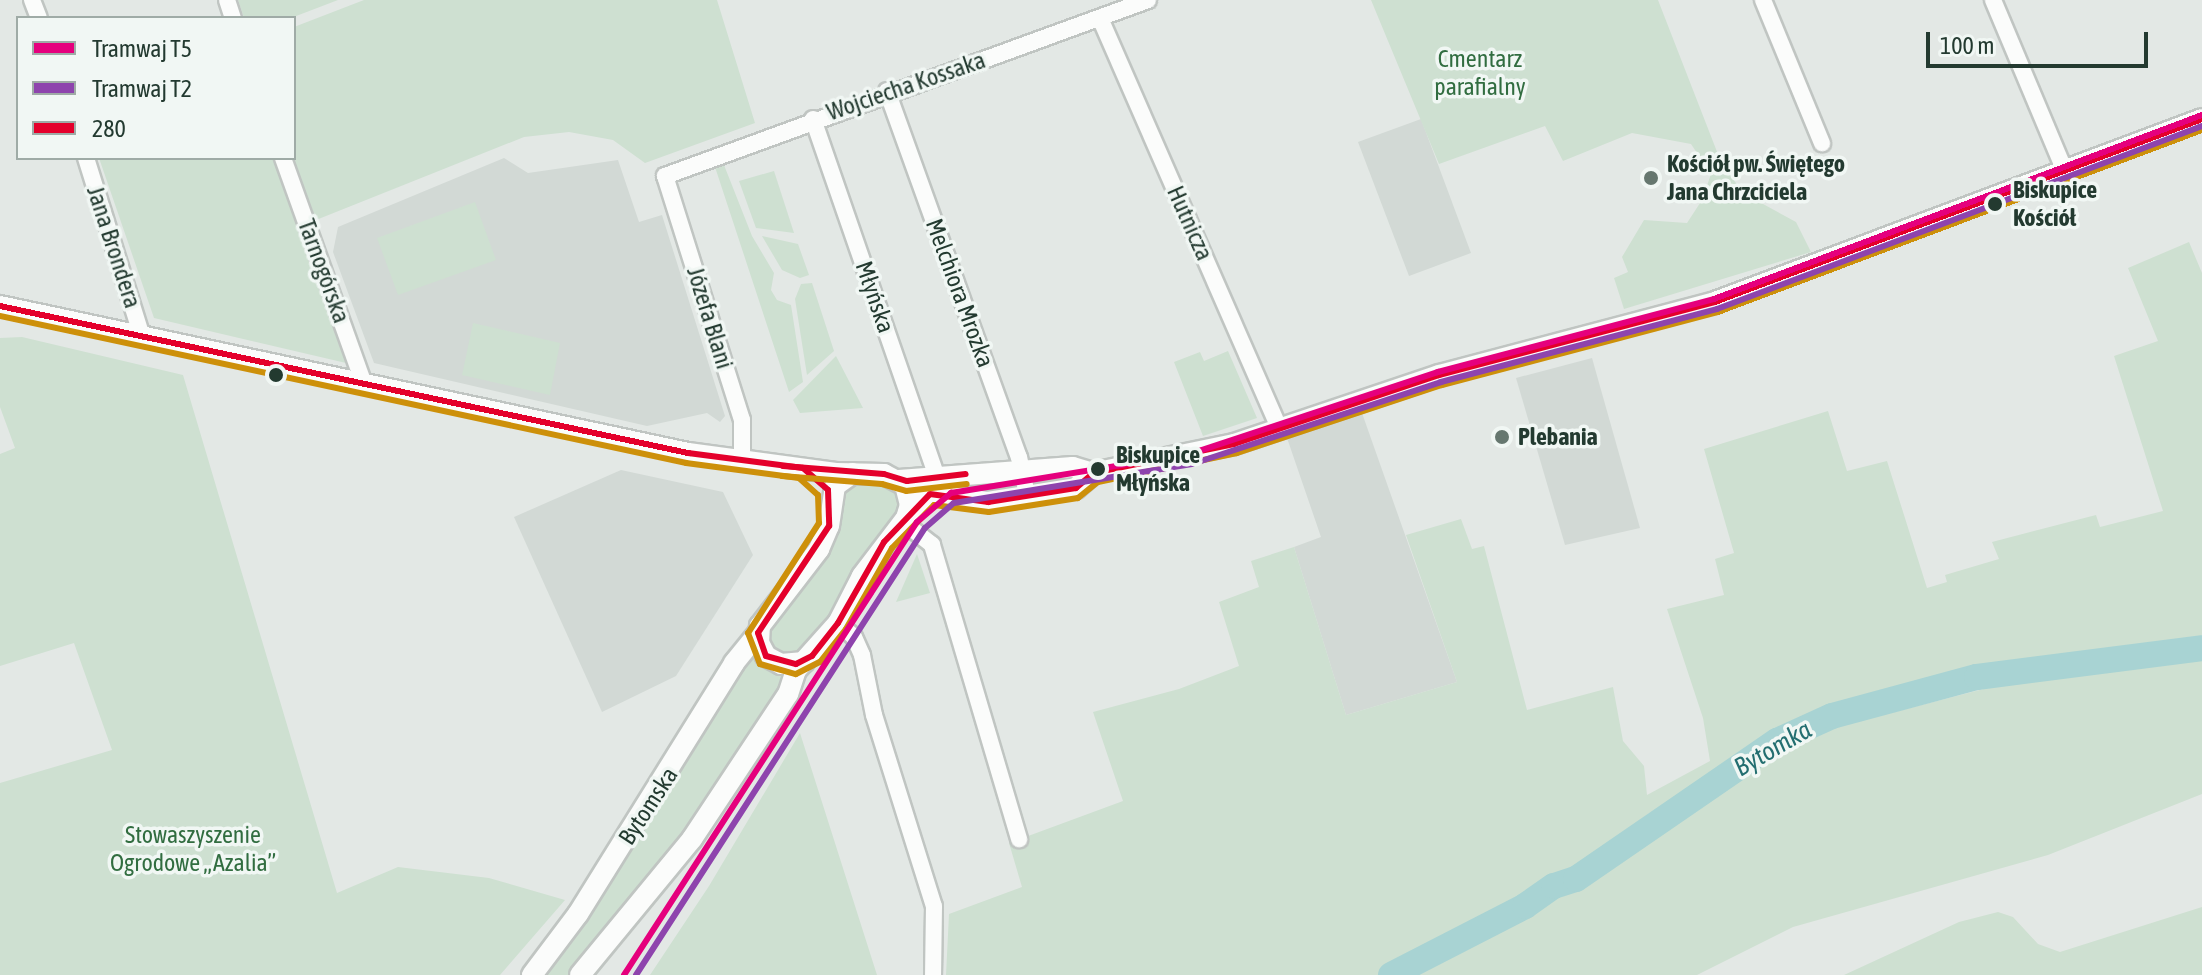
<!DOCTYPE html>
<meta charset="utf-8">
<style>
body{margin:0}
#map{position:relative;width:2202px;height:975px;overflow:hidden;background:#e3e8e5;font-family:"Asap Condensed",sans-serif}
div>[style]{position:absolute}
.built>*{inset:0;background:#d2d9d5}
.green>*{inset:0;background:#cee0d1}
.river>*{height:26px;margin:-13px;padding:0 13px;transform-origin:13px;border-radius:13px;background:#a8d3d3}
.roads{filter:drop-shadow(2px 0 #c0c5c2) drop-shadow(-2px 0 #c0c5c2) drop-shadow(0 2px #c0c5c2) drop-shadow(0 -2px #c0c5c2)}
.minor>*{height:16px;margin:-8px;padding:0 8px;transform-origin:8px;border-radius:8px;background:#fbfcfb}
.tertiary>*{height:20px;margin:-10px;padding:0 10px;transform-origin:10px;border-radius:10px;background:#fbfcfb}
.bus-1>*{height:6px;margin:-3px;padding:0 3px;transform-origin:3px;border-radius:3px;background:#e4002b}
.bus-2>*{height:6px;margin:-3px;padding:0 3px;transform-origin:3px;border-radius:3px;background:#cd900a}
.tram-1>*{height:6px;margin:-3px;padding:0 3px;transform-origin:3px;border-radius:3px;background:#e5007d}
.tram-2>*{height:6px;margin:-3px;padding:0 3px;transform-origin:3px;border-radius:3px;background:#8e44ad}
.dots>*{width:22px;height:22px;translate:-50% -50%;box-sizing:border-box;border:4px solid #f1f7f4;border-radius:50%}
span{translate:-50% -50%;white-space:nowrap;text-align:center;line-height:1.15;-webkit-text-stroke:7px #f1f7f4;paint-order:stroke}
.park-label{font-size:24px;color:#316d40}
.street-label{font-size:24px;color:#233a30}
.poi-label{font-size:24px;color:#233a30;font-weight:700}
.left{translate:0 -50%;text-align:left}
.stop-label{font-size:24px;color:#233a30;font-weight:700}
.water-label{font-size:26px;color:#236e70;font-style:italic}
.legend{position:absolute;left:16px;top:16px;width:280px;height:144px;box-sizing:border-box;background:#f1f7f4;border:2px solid #9faba6;margin:0;padding:10px 14px;list-style:none;font-size:24px;color:#233a30}
.legend li{display:flex;align-items:center;gap:16px;height:40px}
.legend b{width:40px;border:2px solid #9faba6}
.scale{position:absolute;left:1926px;top:32px;width:222px;height:36px;box-sizing:border-box;border:4px solid #233a30;border-top:0;padding-left:10px;font-size:24px;line-height:28px;white-space:nowrap;color:#233a30;-webkit-text-stroke:6px #f1f7f4;paint-order:stroke}
</style>
<div id="map">
<div class="built">
<div style="clip-path:polygon(1421px 119px,1471px 253px,1409px 276px,1358px 142px)"></div>
<div style="clip-path:polygon(504px 158px,528px 173px,618px 160px,639px 222px,662px 215px,725px 416px,720px 422px,707px 413px,647px 426px,374px 363px,333px 252px,338px 227px)"></div>
<div style="clip-path:polygon(1592px 358px,1640px 528px,1565px 545px,1516px 378px)"></div>
<div style="clip-path:polygon(1362px 413px,1457px 682px,1346px 715px,1294px 547px,1321px 537px,1287px 438px)"></div>
<div style="clip-path:polygon(621px 470px,723px 492px,753px 555px,676px 676px,602px 712px,514px 517px)"></div>
</div>
<div class="green">
<div style="clip-path:polygon(238px 0,338px 0,291px 18px,244px 18px)"></div>
<div style="clip-path:polygon(364px 0,717px 0,755px 123px,645px 163px,613px 140px,569px 132px,524px 137px,316px 220px,293px 158px,294px 27px)"></div>
<div style="clip-path:polygon(1371px 0,1658px 0,1721px 162px,1743px 193px,1796px 222px,1811px 252px,1624px 309px,1614px 278px,1628px 272px,1622px 257px,1644px 220px,1687px 223px,1702px 200px,1711px 174px,1691px 144px,1632px 133px,1563px 161px,1545px 126px,1439px 164px)"></div>
<div style="clip-path:polygon(99px 158px,274px 158px,346px 363px,154px 318px)"></div>
<div style="clip-path:polygon(724px 165px,752px 236px,774px 273px,771px 290px,777px 300px,791px 305px,803px 382px,789px 392px,715px 167px)"></div>
<div style="clip-path:polygon(774px 171px,794px 233px,756px 228px,739px 181px)"></div>
<div style="clip-path:polygon(475px 202px,496px 260px,398px 295px,377px 238px)"></div>
<div style="clip-path:polygon(762px 236px,798px 244px,809px 275px,800px 278px,782px 270px)"></div>
<div style="clip-path:polygon(2189px 242px,2202px 273px,2202px 636px,2134px 651px,2042px 656px,1833px 707px,1648px 814px,1574px 870px,1378px 975px,946px 975px,949px 914px,1022px 887px,1009px 843px,1123px 801px,1093px 712px,1179px 689px,1239px 666px,1219px 602px,1259px 587px,1251px 561px,1294px 547px,1346px 715px,1457px 682px,1406px 535px,1461px 519px,1472px 549px,1484px 546px,1527px 710px,1613px 687px,1623px 741px,1644px 766px,1647px 795px,1710px 761px,1703px 718px,1667px 609px,1724px 595px,1715px 559px,1734px 553px,1704px 449px,1828px 411px,1847px 471px,1887px 461px,1927px 588px,1947px 582px,1945px 575px,1999px 559px,1992px 542px,2096px 515px,2100px 527px,2163px 511px,2114px 356px,2158px 341px,2128px 268px)"></div>
<div style="clip-path:polygon(812px 283px,834px 351px,807px 375px,795px 299px,801px 284px)"></div>
<div style="clip-path:polygon(473px 323px,560px 343px,550px 395px,462px 375px)"></div>
<div style="clip-path:polygon(22px 337px,183px 375px,337px 893px,398px 867px,489px 878px,565px 900px,500px 975px,0 975px,0 783px,112px 750px,74px 643px,0 666px,0 454px,15px 448px,0 407px,0 338px)"></div>
<div style="clip-path:polygon(1228px 351px,1257px 418px,1203px 436px,1174px 362px,1200px 352px,1204px 361px)"></div>
<div style="clip-path:polygon(836px 356px,863px 408px,800px 413px,793px 400px)"></div>
<div style="clip-path:polygon(851px 483px,884px 483px,895px 489px,901px 503px,897px 515px,842px 603px,804px 651px,780px 653px,768px 643px,768px 632px)"></div>
<div style="clip-path:polygon(917px 554px,930px 593px,896px 602px)"></div>
<div style="clip-path:polygon(752px 653px,786px 672px,776px 701px,763px 712px,684px 835px,596px 944px,569px 975px,542px 975px,627px 853px)"></div>
<div style="clip-path:polygon(2202px 654px,2202px 794px,2048px 855px,1793px 927px,1697px 975px,1413px 975px,1527px 918px,1785px 749px,1821px 731px,2026px 678px)"></div>
<div style="clip-path:polygon(800px 733px,877px 975px,650px 975px,709px 886px)"></div>
<div style="clip-path:polygon(2202px 907px,2202px 975px,1844px 975px,1959px 922px,1998px 912px,2013px 917px,2038px 944px,2060px 952px)"></div>
</div>
<div class="river">
<div style="left:1391px;top:975px;width:151px;rotate:-27.2deg"></div>
<div style="left:1525px;top:906px;width:35px;rotate:-35deg"></div>
<div style="left:1554px;top:886px;width:23px;rotate:-18deg"></div>
<div style="left:1576px;top:879px;width:244px;rotate:-34.5deg"></div>
<div style="left:1777px;top:741px;width:60px;rotate:-24.4deg"></div>
<div style="left:1832px;top:716px;width:150px;rotate:-15.1deg"></div>
<div style="left:1977px;top:677px;width:227px;rotate:-7.3deg"></div>
</div>
<div class="roads">
<div class="minor">
<div style="left:32px;top:0;width:19px;rotate:69deg"></div>
<div style="left:227px;top:0;width:19px;rotate:72deg"></div>
<div style="left:1763px;top:0;width:155px;rotate:67.6deg"></div>
<div style="left:1993px;top:0;width:186px;rotate:67.2deg"></div>
<div style="left:1100px;top:18px;width:447px;rotate:66.4deg"></div>
<div style="left:887px;top:91px;width:389px;rotate:70.2deg"></div>
<div style="left:1019px;top:457px;width:40px;rotate:78deg"></div>
<div style="left:813px;top:119px;width:377px;rotate:70.9deg"></div>
<div style="left:86px;top:158px;width:188px;rotate:72.6deg"></div>
<div style="left:283px;top:158px;width:240px;rotate:70.3deg"></div>
<div style="left:742px;top:462px;width:42px;rotate:-90deg"></div>
<div style="left:742px;top:420px;width:256px;rotate:-107.5deg"></div>
<div style="left:665px;top:176px;width:514px;rotate:-20.02deg"></div>
<div style="left:903px;top:522px;width:37px;rotate:38deg"></div>
<div style="left:932px;top:545px;width:307px;rotate:73.5deg"></div>
<div style="left:838px;top:623px;width:21px;rotate:41deg"></div>
<div style="left:854px;top:637px;width:20px;rotate:66deg"></div>
<div style="left:862px;top:655px;width:61px;rotate:78.7deg"></div>
<div style="left:874px;top:715px;width:200px;rotate:72.6deg"></div>
<div style="left:934px;top:906px;width:69px;rotate:90.8deg"></div>
</div>
<div class="tertiary">
<div style="left:0;top:306px;width:704px;rotate:12.06deg"></div>
<div style="left:688px;top:453px;width:149px;rotate:7.7deg"></div>
<div style="left:836px;top:473px;width:48px;rotate:1.2deg"></div>
<div style="left:884px;top:474px;width:24px;rotate:28deg"></div>
<div style="left:905px;top:485px;width:21px;rotate:76deg"></div>
<div style="left:910px;top:505px;width:14px;rotate:107deg"></div>
<div style="left:906px;top:518px;width:73px;rotate:127.2deg"></div>
<div style="left:862px;top:576px;width:53px;rotate:117.1deg"></div>
<div style="left:838px;top:623px;width:63px;rotate:131.8deg"></div>
<div style="left:796px;top:670px;width:25px;rotate:108deg"></div>
<div style="left:788px;top:694px;width:174px;rotate:123.5deg"></div>
<div style="left:692px;top:839px;width:176px;rotate:129.5deg"></div>
<div style="left:899px;top:480px;width:174px;rotate:-4.3deg"></div>
<div style="left:1073px;top:467px;width:21px;rotate:17deg"></div>
<div style="left:1093px;top:473px;width:144px;rotate:-11.6deg"></div>
<div style="left:1234px;top:444px;width:216px;rotate:-18.6deg"></div>
<div style="left:1439px;top:375px;width:285px;rotate:-14.8deg"></div>
<div style="left:1715px;top:302px;width:520px;rotate:-20.59deg"></div>
<div style="left:908px;top:513px;width:29px;rotate:-41deg"></div>
<div style="left:930px;top:494px;width:59px;rotate:7.9deg"></div>
<div style="left:988px;top:502px;width:89px;rotate:-9deg"></div>
<div style="left:1076px;top:488px;width:23px;rotate:-41deg"></div>
<div style="left:804px;top:662px;width:23px;rotate:175deg"></div>
<div style="left:781px;top:664px;width:17px;rotate:-152deg"></div>
<div style="left:766px;top:656px;width:15px;rotate:-118deg"></div>
<div style="left:759px;top:643px;width:17px;rotate:-87deg"></div>
<div style="left:760px;top:626px;width:97px;rotate:-52.5deg"></div>
<div style="left:819px;top:549px;width:25px;rotate:-67deg"></div>
<div style="left:829px;top:526px;width:40px;rotate:-81.5deg"></div>
<div style="left:835px;top:486px;width:22px;rotate:-36deg"></div>
<div style="left:532px;top:975px;width:76px;rotate:-53deg"></div>
<div style="left:578px;top:914px;width:296px;rotate:-58.1deg"></div>
<div style="left:734px;top:663px;width:38px;rotate:-51deg"></div>
</div>
</div>
<div class="bus-1">
<div style="left:0;top:306px;width:704px;rotate:12.06deg"></div>
<div style="left:688px;top:453px;width:116px;rotate:7.4deg"></div>
<div style="left:803px;top:468px;width:33px;rotate:41deg"></div>
<div style="left:828px;top:490px;width:36px;rotate:88deg"></div>
<div style="left:829px;top:526px;width:128px;rotate:123.6deg"></div>
<div style="left:758px;top:633px;width:24px;rotate:71deg"></div>
<div style="left:766px;top:656px;width:31px;rotate:15deg"></div>
<div style="left:796px;top:664px;width:18px;rotate:-27deg"></div>
<div style="left:812px;top:656px;width:42px;rotate:-51.8deg"></div>
<div style="left:838px;top:623px;width:93px;rotate:-60.4deg"></div>
<div style="left:884px;top:542px;width:66px;rotate:-46.2deg"></div>
<div style="left:930px;top:494px;width:59px;rotate:7.9deg"></div>
<div style="left:988px;top:502px;width:89px;rotate:-9deg"></div>
<div style="left:1076px;top:488px;width:23px;rotate:-41deg"></div>
<div style="left:1093px;top:473px;width:144px;rotate:-11.6deg"></div>
<div style="left:1234px;top:444px;width:216px;rotate:-18.6deg"></div>
<div style="left:1439px;top:375px;width:285px;rotate:-14.8deg"></div>
<div style="left:1715px;top:302px;width:520px;rotate:-20.59deg"></div>
<div style="left:783px;top:466px;width:101px;rotate:4.5deg"></div>
<div style="left:884px;top:474px;width:24px;rotate:17deg"></div>
<div style="left:907px;top:481px;width:59px;rotate:-6.8deg"></div>
</div>
<div class="bus-2">
<div style="left:0;top:316px;width:702px;rotate:12.09deg"></div>
<div style="left:686px;top:463px;width:114px;rotate:7.6deg"></div>
<div style="left:799px;top:478px;width:25px;rotate:42deg"></div>
<div style="left:818px;top:495px;width:28px;rotate:88deg"></div>
<div style="left:819px;top:523px;width:131px;rotate:122.8deg"></div>
<div style="left:748px;top:633px;width:33px;rotate:69deg"></div>
<div style="left:760px;top:664px;width:37px;rotate:16deg"></div>
<div style="left:796px;top:674px;width:27px;rotate:-27deg"></div>
<div style="left:820px;top:662px;width:42px;rotate:-51.8deg"></div>
<div style="left:846px;top:629px;width:93px;rotate:-60.4deg"></div>
<div style="left:892px;top:548px;width:60px;rotate:-45.7deg"></div>
<div style="left:934px;top:505px;width:55px;rotate:7.3deg"></div>
<div style="left:989px;top:512px;width:90px;rotate:-8.9deg"></div>
<div style="left:1078px;top:498px;width:26px;rotate:-39deg"></div>
<div style="left:1098px;top:482px;width:142px;rotate:-11.8deg"></div>
<div style="left:1237px;top:453px;width:216px;rotate:-18.4deg"></div>
<div style="left:1442px;top:385px;width:285px;rotate:-14.8deg"></div>
<div style="left:1718px;top:312px;width:517px;rotate:-20.61deg"></div>
<div style="left:782px;top:476px;width:100px;rotate:4.6deg"></div>
<div style="left:882px;top:484px;width:25px;rotate:16deg"></div>
<div style="left:906px;top:491px;width:61px;rotate:-6.5deg"></div>
</div>
<div class="tram-1">
<div style="left:624px;top:975px;width:539px;rotate:-57.11deg"></div>
<div style="left:917px;top:522px;width:45px;rotate:-40.5deg"></div>
<div style="left:951px;top:493px;width:242px;rotate:-9.3deg"></div>
<div style="left:1190px;top:454px;width:261px;rotate:-18.3deg"></div>
<div style="left:1438px;top:372px;width:285px;rotate:-14.8deg"></div>
<div style="left:1714px;top:299px;width:522px;rotate:-20.66deg"></div>
</div>
<div class="tram-2">
<div style="left:636px;top:975px;width:532px;rotate:-57.12deg"></div>
<div style="left:925px;top:528px;width:38px;rotate:-41deg"></div>
<div style="left:954px;top:503px;width:241px;rotate:-9.3deg"></div>
<div style="left:1192px;top:464px;width:262px;rotate:-18.2deg"></div>
<div style="left:1441px;top:382px;width:285px;rotate:-14.8deg"></div>
<div style="left:1717px;top:309px;width:518px;rotate:-20.67deg"></div>
</div>
<div class="dots">
<div style="left:1651px;top:178px;background:#66776f"></div>
<div style="left:1995px;top:204px;background:#233a30"></div>
<div style="left:276px;top:375px;background:#233a30"></div>
<div style="left:1502px;top:437px;background:#66776f"></div>
<div style="left:1098px;top:469px;background:#233a30"></div>
</div>
<div class="park-label">
<span style="left:1480px;top:73px">Cmentarz<br>parafialny</span>
<span style="left:193px;top:849px">Stowaszyszenie<br>Ogrodowe „Azalia”</span>
</div>
<div class="street-label">
<span style="left:906px;top:86px;rotate:-19deg">Wojciecha Kossaka</span>
<span style="left:1190px;top:223px;rotate:66deg">Hutnicza</span>
<span style="left:114px;top:247px;rotate:72deg">Jana Brondera</span>
<span style="left:324px;top:271px;rotate:70deg">Tarnogórska</span>
<span style="left:960px;top:293px;rotate:70deg">Melchiora Mrozka</span>
<span style="left:875px;top:297px;rotate:71deg">Młyńska</span>
<span style="left:710px;top:318px;rotate:73deg">Józefa Blani</span>
<span style="left:648px;top:806px;rotate:-57deg">Bytomska</span>
</div>
<div class="poi-label">
<span class="left" style="left:1667px;top:178px">Kościół pw. Świętego<br>Jana Chrzciciela</span>
<span class="left" style="left:1518px;top:437px">Plebania</span>
</div>
<div class="stop-label">
<span class="left" style="left:2013px;top:204px">Biskupice<br>Kościół</span>
<span class="left" style="left:1116px;top:469px">Biskupice<br>Młyńska</span>
</div>
<div class="water-label">
<span style="left:1773px;top:749px;rotate:-30deg">Bytomka</span>
</div>
<ul class="legend">
<li><b style="height:10px;background:#e5007d"></b>Tramwaj T5</li>
<li><b style="height:10px;background:#8e44ad"></b>Tramwaj T2</li>
<li><b style="height:10px;background:#e4002b"></b>280</li>
</ul>
<div class="scale">100 m</div>
</div>
